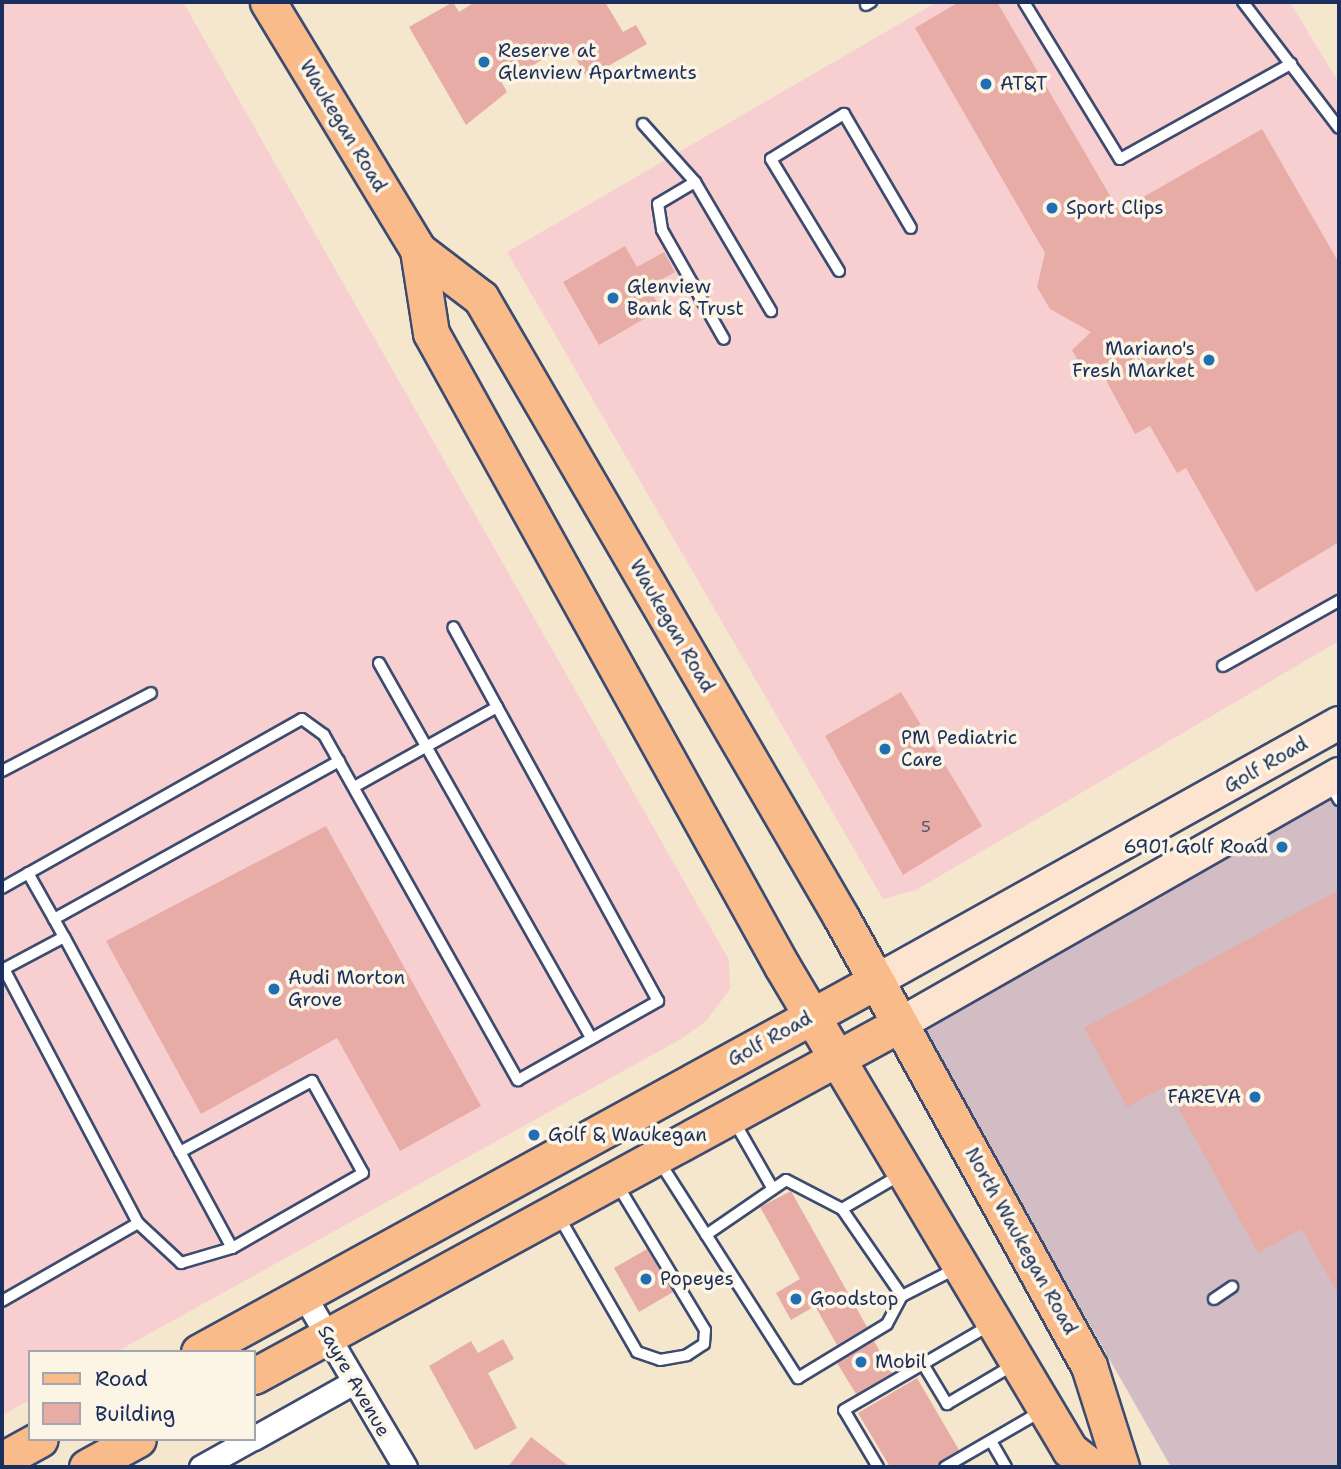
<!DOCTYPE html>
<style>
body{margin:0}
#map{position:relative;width:1341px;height:1469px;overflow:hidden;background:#f4e7cd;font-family:"Shantell Sans",sans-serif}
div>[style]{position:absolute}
.built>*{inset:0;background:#f7cfd0}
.industrial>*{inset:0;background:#d2bdc5}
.building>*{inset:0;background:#e8aca6}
.roads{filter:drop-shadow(2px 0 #3c4b6f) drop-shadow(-2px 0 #3c4b6f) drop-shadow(0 2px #3c4b6f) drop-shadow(0 -2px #3c4b6f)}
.service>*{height:10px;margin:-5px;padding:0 5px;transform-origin:5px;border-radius:5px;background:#fff}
.minor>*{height:23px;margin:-11.5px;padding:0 11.5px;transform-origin:11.5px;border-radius:11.5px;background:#fff}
.secondary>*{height:32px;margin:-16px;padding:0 16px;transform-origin:16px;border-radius:16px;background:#fde4d1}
.primary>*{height:35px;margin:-17.5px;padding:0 17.5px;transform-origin:17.5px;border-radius:17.5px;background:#fabb8b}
.dots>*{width:19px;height:19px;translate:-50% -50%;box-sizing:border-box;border:4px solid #fcf5e5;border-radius:50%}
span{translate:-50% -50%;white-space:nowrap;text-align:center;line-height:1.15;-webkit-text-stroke:7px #fcf5e5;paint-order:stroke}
.number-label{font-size:16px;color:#4e4e70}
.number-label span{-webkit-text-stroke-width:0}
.poi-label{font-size:19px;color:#1b2f5e}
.left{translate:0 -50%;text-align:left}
.right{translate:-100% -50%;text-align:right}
.street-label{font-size:19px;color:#1b2f5e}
.frame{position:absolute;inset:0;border:4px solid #1b2f5e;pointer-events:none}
.legend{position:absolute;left:28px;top:1350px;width:228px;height:91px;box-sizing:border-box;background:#fcf5e5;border:2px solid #a2a6af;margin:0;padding:9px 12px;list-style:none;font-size:21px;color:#1b2f5e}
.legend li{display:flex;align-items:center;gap:14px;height:35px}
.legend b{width:35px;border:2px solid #a2a6af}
</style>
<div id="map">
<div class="built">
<div style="clip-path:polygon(2px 2px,183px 2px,729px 960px,730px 989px,706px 1021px,681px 1039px,116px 1352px,30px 1352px,30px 1400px,2px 1415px)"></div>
<div style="clip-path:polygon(937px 2px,1290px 2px,1339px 83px,1339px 641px,916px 890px,883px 899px,507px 252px)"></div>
</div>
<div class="industrial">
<div style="clip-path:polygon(1339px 792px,1339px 1467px,1171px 1467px,922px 1031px)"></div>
</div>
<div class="building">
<div style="clip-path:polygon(453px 2px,459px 12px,475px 2px,605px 2px,623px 32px,636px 25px,647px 44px,587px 78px,568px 45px,502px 83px,507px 92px,466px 125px,409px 27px)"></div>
<div style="clip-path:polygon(959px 2px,997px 2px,1119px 211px,1262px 129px,1339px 263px,1339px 542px,1256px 592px,1186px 468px,1177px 473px,1150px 426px,1135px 434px,1101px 371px,1086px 375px,1072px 350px,1091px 332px,1050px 309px,1037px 287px,1045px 253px,915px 28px)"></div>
<div style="clip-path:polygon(625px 246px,637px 267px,664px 252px,675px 272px,648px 287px,661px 309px,599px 345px,563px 282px)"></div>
<div style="clip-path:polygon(901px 692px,982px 826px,903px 875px,825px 736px)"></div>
<div style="clip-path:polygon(326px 826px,481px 1106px,400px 1151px,337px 1038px,201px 1114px,106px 941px)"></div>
<div style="clip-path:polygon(1339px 890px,1339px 1296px,1302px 1229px,1258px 1253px,1166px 1086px,1127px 1107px,1084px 1028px)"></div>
<div style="clip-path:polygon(791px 1191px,867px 1327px,837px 1345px,815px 1306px,791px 1320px,776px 1293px,800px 1279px,760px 1207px)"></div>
<div style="clip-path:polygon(647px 1249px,673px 1292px,639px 1312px,614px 1268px)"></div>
<div style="clip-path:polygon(503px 1339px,514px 1359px,488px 1373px,517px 1428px,475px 1450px,429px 1366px,471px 1341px,478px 1353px)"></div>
<div style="clip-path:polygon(874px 1341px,892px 1373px,856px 1394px,837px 1363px)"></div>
<div style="clip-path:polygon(917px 1378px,959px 1450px,937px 1467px,890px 1467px,858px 1413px)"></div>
<div style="clip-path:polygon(531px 1437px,570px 1467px,508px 1467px)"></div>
</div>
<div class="roads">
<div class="service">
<div style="left:1024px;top:2px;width:184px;rotate:58.6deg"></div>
<div style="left:1120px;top:159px;width:196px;rotate:-29.1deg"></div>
<div style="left:1243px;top:2px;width:158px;rotate:52.7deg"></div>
<div style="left:866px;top:5px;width:6px;rotate:-31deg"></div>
<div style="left:643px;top:124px;width:78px;rotate:48.1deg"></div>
<div style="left:695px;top:182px;width:150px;rotate:59.5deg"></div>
<div style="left:695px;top:182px;width:43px;rotate:149.3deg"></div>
<div style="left:658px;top:204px;width:26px;rotate:81deg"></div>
<div style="left:662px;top:230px;width:125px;rotate:60.4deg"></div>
<div style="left:839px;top:271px;width:131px;rotate:-121.3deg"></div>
<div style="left:771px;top:159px;width:86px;rotate:-31.7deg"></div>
<div style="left:844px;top:114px;width:132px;rotate:59.6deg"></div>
<div style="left:379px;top:663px;width:431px;rotate:60.5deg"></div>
<div style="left:1223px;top:666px;width:133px;rotate:-29.3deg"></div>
<div style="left:2px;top:771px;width:168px;rotate:-27.6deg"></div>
<div style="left:1328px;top:781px;width:22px;rotate:60deg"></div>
<div style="left:354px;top:787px;width:164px;rotate:-29.2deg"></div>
<div style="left:28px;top:873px;width:53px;rotate:60.5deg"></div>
<div style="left:2px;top:888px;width:344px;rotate:-29.4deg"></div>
<div style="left:302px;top:719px;width:27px;rotate:36deg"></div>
<div style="left:324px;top:735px;width:396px;rotate:60.7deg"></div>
<div style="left:518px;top:1080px;width:161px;rotate:-29.4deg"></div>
<div style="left:658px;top:1001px;width:426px;rotate:-118.7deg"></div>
<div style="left:2px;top:970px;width:70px;rotate:-28deg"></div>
<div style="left:734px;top:1121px;width:78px;rotate:60.2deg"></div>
<div style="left:180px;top:1152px;width:150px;rotate:-28.3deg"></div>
<div style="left:312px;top:1081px;width:105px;rotate:61deg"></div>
<div style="left:363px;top:1173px;width:151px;rotate:150.2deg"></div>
<div style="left:232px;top:1248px;width:109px;rotate:-118.4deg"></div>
<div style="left:180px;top:1152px;width:244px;rotate:-118.3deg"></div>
<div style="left:64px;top:937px;width:21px;rotate:-119deg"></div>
<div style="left:54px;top:919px;width:326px;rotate:-29deg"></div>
<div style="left:659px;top:1161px;width:258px;rotate:57.4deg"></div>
<div style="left:798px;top:1378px;width:104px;rotate:-31.2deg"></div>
<div style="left:887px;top:1324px;width:32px;rotate:-62deg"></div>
<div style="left:902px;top:1296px;width:59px;rotate:-27deg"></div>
<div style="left:842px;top:1209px;width:67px;rotate:-30.4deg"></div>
<div style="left:558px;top:1215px;width:158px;rotate:60deg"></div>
<div style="left:637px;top:1352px;width:24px;rotate:19deg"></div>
<div style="left:660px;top:1360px;width:27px;rotate:-10deg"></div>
<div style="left:687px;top:1355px;width:20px;rotate:-33deg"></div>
<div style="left:704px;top:1344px;width:14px;rotate:-86deg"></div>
<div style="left:705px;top:1330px;width:170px;rotate:-121.1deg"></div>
<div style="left:138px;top:1223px;width:59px;rotate:42.9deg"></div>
<div style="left:181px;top:1263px;width:53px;rotate:-16.4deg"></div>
<div style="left:706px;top:1235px;width:97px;rotate:-34.5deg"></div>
<div style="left:786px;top:1180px;width:63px;rotate:27.4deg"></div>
<div style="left:842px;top:1209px;width:106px;rotate:55.4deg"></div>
<div style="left:1214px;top:1299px;width:22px;rotate:-34deg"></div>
<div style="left:2px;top:1301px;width:157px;rotate:-29.8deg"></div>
<div style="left:138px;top:1223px;width:287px;rotate:-117.8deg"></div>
<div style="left:923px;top:1364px;width:47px;rotate:59deg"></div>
<div style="left:947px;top:1404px;width:79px;rotate:-30.5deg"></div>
<div style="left:991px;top:1441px;width:30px;rotate:60deg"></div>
<div style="left:878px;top:1467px;width:66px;rotate:-120.8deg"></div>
<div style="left:844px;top:1410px;width:169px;rotate:-30.2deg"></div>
<div style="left:945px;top:1467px;width:110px;rotate:-30.1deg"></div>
</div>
<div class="minor">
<div style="left:303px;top:1294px;width:201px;rotate:59.5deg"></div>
<div style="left:254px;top:1438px;width:112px;rotate:-29.3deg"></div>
<div style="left:201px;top:1467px;width:57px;rotate:-29.2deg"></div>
</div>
<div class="secondary">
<div style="left:876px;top:981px;width:530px;rotate:-29.13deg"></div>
<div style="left:900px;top:1024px;width:505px;rotate:-29.66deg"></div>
</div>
<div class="primary">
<div style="left:268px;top:2px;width:290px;rotate:58.8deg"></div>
<div style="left:418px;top:250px;width:79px;rotate:37.3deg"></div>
<div style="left:481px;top:298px;width:716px;rotate:59.82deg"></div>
<div style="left:841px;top:917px;width:513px;rotate:61.09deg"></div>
<div style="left:1089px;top:1366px;width:106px;rotate:72.4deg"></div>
<div style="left:418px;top:250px;width:84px;rotate:81.1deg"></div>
<div style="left:431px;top:333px;width:724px;rotate:60.99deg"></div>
<div style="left:782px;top:966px;width:563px;rotate:59.25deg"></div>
<div style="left:1070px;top:1450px;width:28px;rotate:38deg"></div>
<div style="left:199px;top:1352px;width:772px;rotate:-28.72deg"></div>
<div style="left:254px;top:1376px;width:736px;rotate:-28.59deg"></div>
<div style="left:2px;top:1460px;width:43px;rotate:-28.9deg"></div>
<div style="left:87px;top:1467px;width:58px;rotate:-28.8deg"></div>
</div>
</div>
<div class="dots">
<div style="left:484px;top:62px;background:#1f6fb2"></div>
<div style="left:986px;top:84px;background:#1f6fb2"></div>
<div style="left:1052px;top:208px;background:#1f6fb2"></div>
<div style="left:613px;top:298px;background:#1f6fb2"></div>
<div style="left:1209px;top:360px;background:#1f6fb2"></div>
<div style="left:885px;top:749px;background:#1f6fb2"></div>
<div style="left:1282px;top:847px;background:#1f6fb2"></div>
<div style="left:274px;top:989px;background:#1f6fb2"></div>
<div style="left:1255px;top:1097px;background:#1f6fb2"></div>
<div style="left:534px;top:1135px;background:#1f6fb2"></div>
<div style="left:646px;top:1279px;background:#1f6fb2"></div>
<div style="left:796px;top:1299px;background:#1f6fb2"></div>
<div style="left:861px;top:1362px;background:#1f6fb2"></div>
</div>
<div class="number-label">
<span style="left:926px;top:827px">5</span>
</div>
<div class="poi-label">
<span class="left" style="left:498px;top:62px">Reserve at<br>Glenview Apartments</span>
<span class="left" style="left:1000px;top:84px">AT&amp;T</span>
<span class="left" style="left:1066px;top:208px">Sport Clips</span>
<span class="left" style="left:627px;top:298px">Glenview<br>Bank &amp; Trust</span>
<span class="right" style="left:1195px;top:360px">Mariano's<br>Fresh Market</span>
<span class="left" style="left:901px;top:749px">PM Pediatric<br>Care</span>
<span class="right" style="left:1268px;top:847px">6901 Golf Road</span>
<span class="left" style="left:288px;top:989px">Audi Morton<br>Grove</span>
<span class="right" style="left:1241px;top:1097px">FAREVA</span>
<span class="left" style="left:548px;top:1135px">Golf &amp; Waukegan</span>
<span class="left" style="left:660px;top:1279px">Popeyes</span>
<span class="left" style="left:810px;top:1299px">Goodstop</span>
<span class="left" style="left:875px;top:1362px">Mobil</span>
</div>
<div class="street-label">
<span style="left:343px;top:126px;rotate:59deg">Waukegan Road</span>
<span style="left:672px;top:626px;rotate:60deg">Waukegan Road</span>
<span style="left:1266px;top:765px;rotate:-30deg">Golf Road</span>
<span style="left:770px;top:1039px;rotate:-29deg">Golf Road</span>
<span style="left:1021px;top:1241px;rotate:61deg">North Waukegan Road</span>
<span style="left:354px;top:1381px;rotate:60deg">Sayre Avenue</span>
</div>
<div class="frame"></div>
<ul class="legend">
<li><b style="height:9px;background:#fabb8b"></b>Road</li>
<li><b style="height:19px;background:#e8aca6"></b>Building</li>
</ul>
</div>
